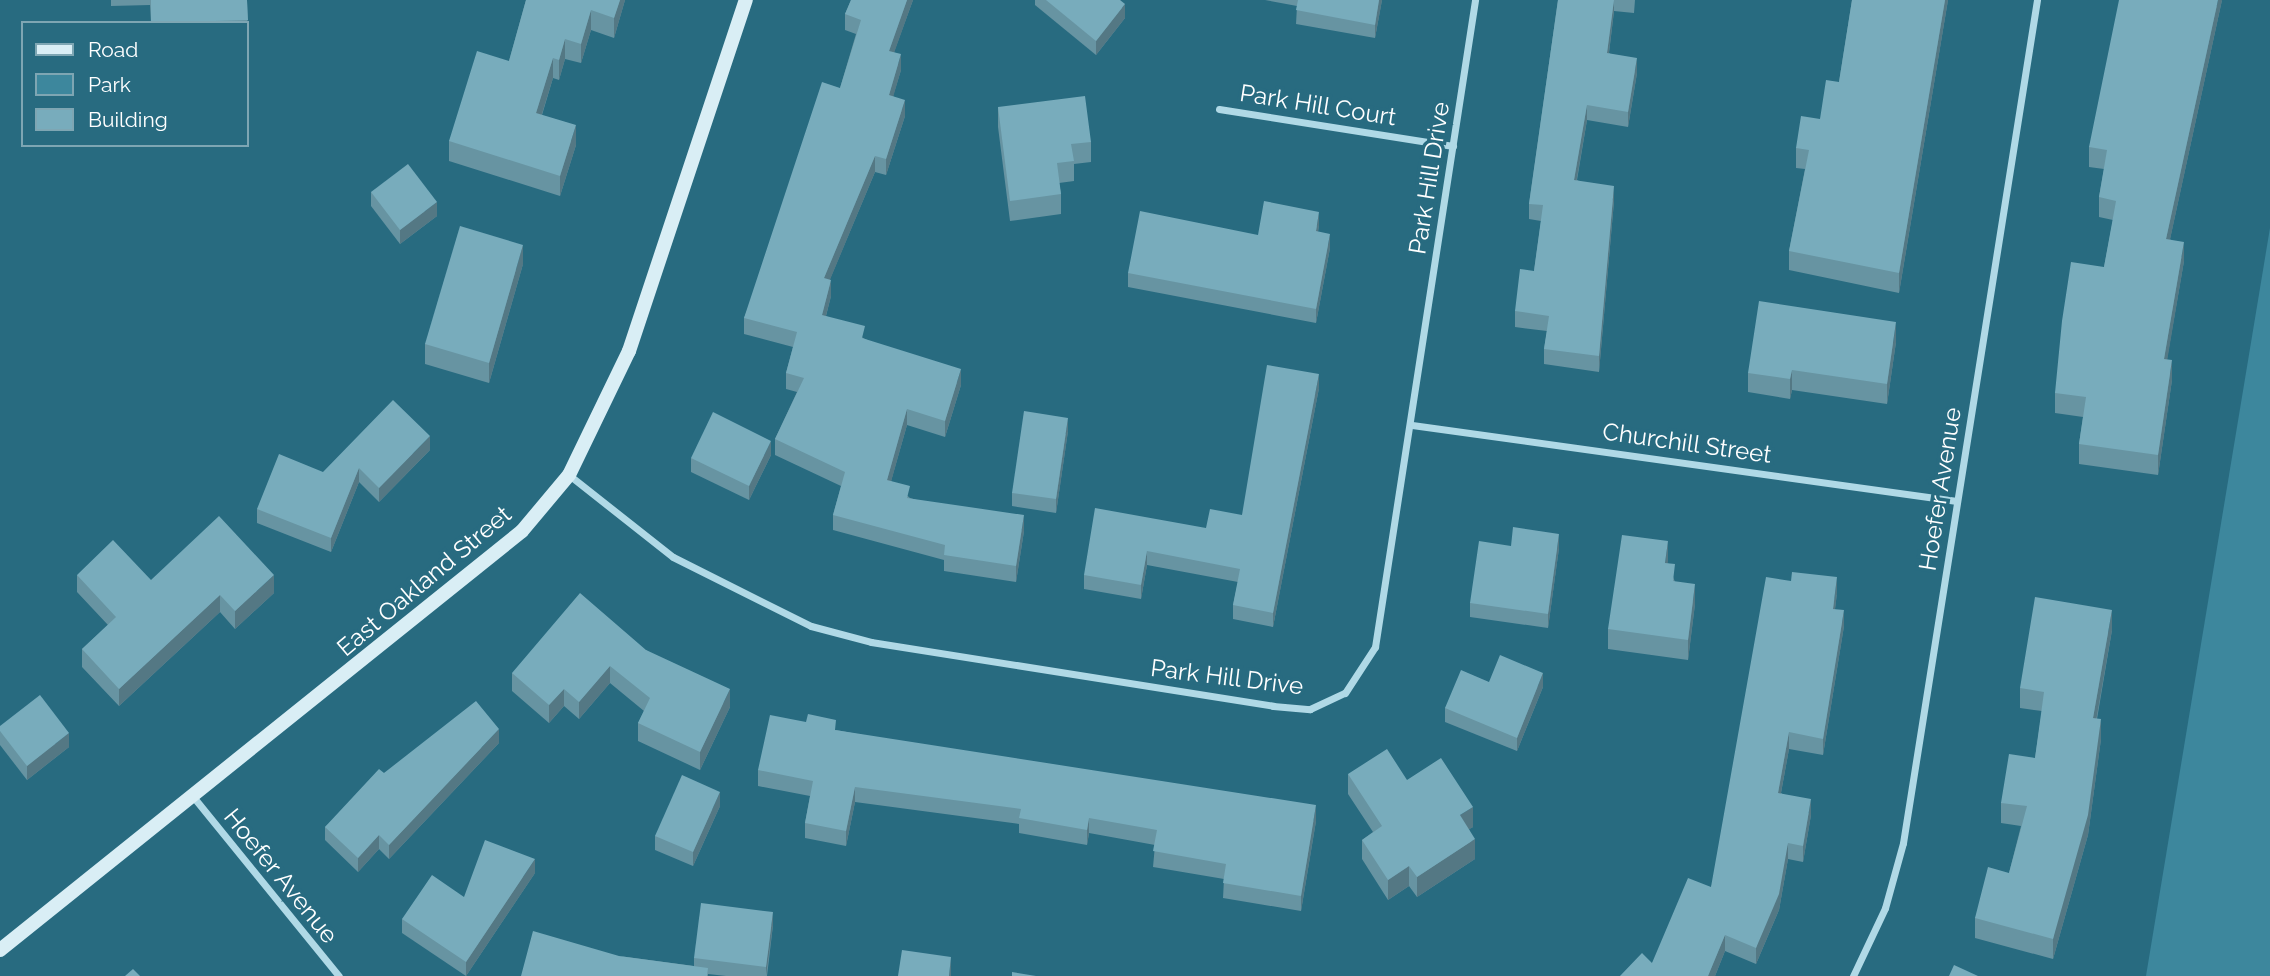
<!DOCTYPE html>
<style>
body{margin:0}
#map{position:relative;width:2270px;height:976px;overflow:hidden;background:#286b80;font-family:Raleway,sans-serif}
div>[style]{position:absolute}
.green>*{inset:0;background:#3d879d}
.street>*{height:7px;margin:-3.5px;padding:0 3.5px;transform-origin:3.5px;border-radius:3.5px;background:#b0d9e6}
.secondary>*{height:14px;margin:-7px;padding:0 7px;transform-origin:7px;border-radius:7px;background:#d9eef5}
.wall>*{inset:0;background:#6794a2}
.shaded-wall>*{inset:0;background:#547884}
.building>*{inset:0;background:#78acbc}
span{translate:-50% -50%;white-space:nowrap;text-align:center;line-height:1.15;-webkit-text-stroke:7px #286b80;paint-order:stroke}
.street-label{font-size:24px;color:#fff}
.legend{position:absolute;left:21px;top:21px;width:228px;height:126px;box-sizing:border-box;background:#286b80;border:2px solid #7ea6b3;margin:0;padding:9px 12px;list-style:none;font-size:21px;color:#fff}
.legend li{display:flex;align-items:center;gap:14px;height:35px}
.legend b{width:35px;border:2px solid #7ea6b3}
</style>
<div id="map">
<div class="green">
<div style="clip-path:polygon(2270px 228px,2270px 976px,2146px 976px)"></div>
</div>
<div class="street">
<div style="left:1219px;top:109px;width:237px;rotate:9deg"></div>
<div style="left:1412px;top:425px;width:550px;rotate:7.94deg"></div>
<div style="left:569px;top:475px;width:132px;rotate:38.3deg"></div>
<div style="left:673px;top:557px;width:154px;rotate:26.6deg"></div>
<div style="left:811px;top:626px;width:62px;rotate:14.9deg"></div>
<div style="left:871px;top:642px;width:407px;rotate:9deg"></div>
<div style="left:1273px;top:706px;width:37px;rotate:5deg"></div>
<div style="left:1310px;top:709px;width:38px;rotate:-25deg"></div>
<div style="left:1345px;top:693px;width:55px;rotate:-56.9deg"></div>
<div style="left:1375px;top:647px;width:655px;rotate:-81.21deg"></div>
<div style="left:195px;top:799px;width:228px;rotate:50.9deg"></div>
<div style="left:1853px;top:976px;width:75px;rotate:-64.8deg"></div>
<div style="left:1885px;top:908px;width:67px;rotate:-74.5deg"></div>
<div style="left:1903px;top:843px;width:854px;rotate:-80.97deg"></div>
</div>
<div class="secondary">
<div style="left:0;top:950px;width:669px;rotate:-38.75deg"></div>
<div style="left:522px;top:531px;width:73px;rotate:-50deg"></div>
<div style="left:569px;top:475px;width:138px;rotate:-64.2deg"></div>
<div style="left:629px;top:351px;width:370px;rotate:-71.6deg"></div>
</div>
<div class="wall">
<div style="clip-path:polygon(111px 0,247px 0,248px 39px,247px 23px,151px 23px,150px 5px,111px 6px)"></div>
<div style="clip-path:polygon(526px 0,625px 0,614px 38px,591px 30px,581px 63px,565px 59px,559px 80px,553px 78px,542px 115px,576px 145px,560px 196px,449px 161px,449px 141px,509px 61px)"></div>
<div style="clip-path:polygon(851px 0,913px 0,894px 52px,901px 70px,893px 96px,905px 116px,886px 175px,875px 172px,830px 279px,831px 296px,826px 316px,865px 339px,961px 385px,945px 437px,907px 425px,891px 481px,910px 498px,1024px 531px,1016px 582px,944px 571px,944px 560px,833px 530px,833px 515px,841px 486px,775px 455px,775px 439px,797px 392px,786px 389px,786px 373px,793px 347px,744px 334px,744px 318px,840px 88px,856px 34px,845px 30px,845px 14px)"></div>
<div style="clip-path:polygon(1035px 0,1120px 0,1125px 18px,1096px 55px,1035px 5px)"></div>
<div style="clip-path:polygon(1265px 0,1382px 0,1375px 38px,1296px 24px,1297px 6px)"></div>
<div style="clip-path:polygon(1558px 0,1635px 0,1634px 13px,1614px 11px,1609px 53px,1637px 73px,1628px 127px,1587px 120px,1577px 180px,1614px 201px,1599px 372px,1544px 364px,1544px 349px,1547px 331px,1515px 327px,1515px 311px,1534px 271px,1541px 221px,1529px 219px,1529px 204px)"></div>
<div style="clip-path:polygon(1852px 0,1948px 0,1899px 293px,1789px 270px,1789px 251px,1805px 169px,1796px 168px,1796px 148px,1820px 119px,1839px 82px)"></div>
<div style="clip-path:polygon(2222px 0,2170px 239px,2184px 261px,2167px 359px,2172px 380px,2158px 475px,2079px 464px,2079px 444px,2083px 417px,2055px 413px,2055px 393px,2104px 267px,2113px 220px,2099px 217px,2099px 197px,2104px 169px,2089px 167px,2089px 147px)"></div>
<div style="clip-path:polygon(998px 107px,1091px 142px,1091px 162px,1074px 164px,1074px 181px,1059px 183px,1061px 194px,1061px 214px,1010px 221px,998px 127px)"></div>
<div style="clip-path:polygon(371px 192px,437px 216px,400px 244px,371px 206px)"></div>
<div style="clip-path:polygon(1319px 225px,1318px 232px,1330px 248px,1316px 323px,1128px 287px,1128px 273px)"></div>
<div style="clip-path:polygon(523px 264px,489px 383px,425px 364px,425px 344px)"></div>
<div style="clip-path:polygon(1896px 342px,1887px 404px,1792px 390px,1790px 399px,1748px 392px,1748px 373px)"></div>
<div style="clip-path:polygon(1319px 388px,1273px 627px,1233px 619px,1233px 605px,1238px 582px,1147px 565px,1141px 599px,1084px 589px,1084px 575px,1242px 515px)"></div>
<div style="clip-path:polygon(1068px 431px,1056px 513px,1012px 506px,1012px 493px)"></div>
<div style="clip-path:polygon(430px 450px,379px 502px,359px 482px,331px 552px,257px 523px,257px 509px,323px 472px)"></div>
<div style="clip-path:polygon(771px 455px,749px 500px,691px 472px,691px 458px)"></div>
<div style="clip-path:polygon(1511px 546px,1559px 548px,1548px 628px,1470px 617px,1470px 603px)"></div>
<div style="clip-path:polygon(1668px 563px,1675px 582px,1695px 604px,1688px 660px,1608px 649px,1608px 629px)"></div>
<div style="clip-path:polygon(77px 575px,151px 580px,274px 593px,235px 629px,220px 612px,119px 706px,82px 667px,82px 649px,108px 625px,77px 592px)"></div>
<div style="clip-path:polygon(1837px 593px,1835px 609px,1844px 626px,1823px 755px,1789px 749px,1781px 793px,1811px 815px,1803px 862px,1788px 859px,1779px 910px,1756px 964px,1725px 951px,1715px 976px,1620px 976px,1652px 963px,1711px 887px)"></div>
<div style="clip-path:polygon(2112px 630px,2097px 719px,2101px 739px,2088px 835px,2053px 959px,1975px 938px,1975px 918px,2009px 873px,2021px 826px,2001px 823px,2001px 803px,2035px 758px,2042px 711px,2020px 708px,2020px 688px)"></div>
<div style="clip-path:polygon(646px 650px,730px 707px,700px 770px,638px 741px,638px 723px,644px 711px,610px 683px,579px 719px,564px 706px,549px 723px,512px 691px,512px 673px)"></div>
<div style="clip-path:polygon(1489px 682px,1543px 687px,1517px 751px,1445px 722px,1445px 708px)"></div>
<div style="clip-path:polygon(836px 730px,1316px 821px,1301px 911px,1223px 898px,1224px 879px,1153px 867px,1155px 845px,1089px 833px,1087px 845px,1019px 833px,1019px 824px,855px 802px,846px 846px,805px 838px,805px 823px,810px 796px,758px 786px,758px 770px)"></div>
<div style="clip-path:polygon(0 731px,69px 747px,27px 780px,0 745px)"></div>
<div style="clip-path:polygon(499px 743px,389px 859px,379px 849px,358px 872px,325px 840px,325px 827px,384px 773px)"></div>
<div style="clip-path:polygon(1348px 774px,1407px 780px,1473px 827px,1469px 829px,1475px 859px,1417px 897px,1409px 886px,1388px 900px,1362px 859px,1362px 840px,1373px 832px,1348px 794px)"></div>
<div style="clip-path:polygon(720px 806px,693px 866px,655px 850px,655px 836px)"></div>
<div style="clip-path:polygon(535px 873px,466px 976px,402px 933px,402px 919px)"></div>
<div style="clip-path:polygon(773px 925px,767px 976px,726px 976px,708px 974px,708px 976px,619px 956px,694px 966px,694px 958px)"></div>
</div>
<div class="shaded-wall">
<div style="clip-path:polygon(620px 0,625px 0,614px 38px,614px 18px)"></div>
<div style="clip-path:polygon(907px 0,913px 0,889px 67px,889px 51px)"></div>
<div style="clip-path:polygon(1379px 0,1382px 0,1375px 38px,1375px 25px)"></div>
<div style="clip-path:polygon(1614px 0,1614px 11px,1607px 68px,1607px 53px)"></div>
<div style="clip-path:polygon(1945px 0,1948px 0,1899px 293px,1899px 273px)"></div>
<div style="clip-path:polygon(2218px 0,2222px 0,2166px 258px,2166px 239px)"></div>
<div style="clip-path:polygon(1125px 4px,1125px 18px,1096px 55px,1096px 41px)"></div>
<div style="clip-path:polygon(591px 10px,591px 30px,581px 63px,581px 44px)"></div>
<div style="clip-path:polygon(565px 39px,565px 59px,559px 80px,559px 60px)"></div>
<div style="clip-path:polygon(901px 54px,901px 70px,889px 111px,889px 95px)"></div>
<div style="clip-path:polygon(553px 58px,553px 78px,536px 133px,536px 113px)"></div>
<div style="clip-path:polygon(1637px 58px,1637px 73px,1628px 127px,1628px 112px)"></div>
<div style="clip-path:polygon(905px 100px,905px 116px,886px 175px,886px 159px)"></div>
<div style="clip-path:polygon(1587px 105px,1587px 120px,1574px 195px,1574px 180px)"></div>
<div style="clip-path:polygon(576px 125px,576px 145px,560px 196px,560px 176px)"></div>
<div style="clip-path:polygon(875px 156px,875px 172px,824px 294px,824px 278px)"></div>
<div style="clip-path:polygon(1614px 186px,1614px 201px,1599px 372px,1599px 356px)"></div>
<div style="clip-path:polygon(437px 202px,437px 216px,400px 244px,400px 230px)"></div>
<div style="clip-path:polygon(1319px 212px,1319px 225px,1316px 245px,1316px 231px)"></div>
<div style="clip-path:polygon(1330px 234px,1330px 248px,1316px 323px,1316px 309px)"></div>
<div style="clip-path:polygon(2184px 242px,2184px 261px,2164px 379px,2164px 359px)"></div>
<div style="clip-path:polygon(523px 245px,523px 264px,489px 383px,489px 363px)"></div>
<div style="clip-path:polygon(831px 280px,831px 296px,822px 331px,822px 315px)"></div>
<div style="clip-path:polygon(1896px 322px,1896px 342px,1887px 404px,1887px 384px)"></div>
<div style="clip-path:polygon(2172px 360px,2172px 380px,2158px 475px,2158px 455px)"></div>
<div style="clip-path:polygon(961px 369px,961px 385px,945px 437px,945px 421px)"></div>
<div style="clip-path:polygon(1792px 370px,1792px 390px,1790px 399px,1790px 379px)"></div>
<div style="clip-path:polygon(1319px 374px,1319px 388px,1273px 627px,1273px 613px)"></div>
<div style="clip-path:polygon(907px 409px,907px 425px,887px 496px,887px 480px)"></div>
<div style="clip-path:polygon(1068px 418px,1068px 431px,1056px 513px,1056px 499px)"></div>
<div style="clip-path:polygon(430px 436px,430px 450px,379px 502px,379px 488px)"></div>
<div style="clip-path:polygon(771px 441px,771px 455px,749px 500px,749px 486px)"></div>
<div style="clip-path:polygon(359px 468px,359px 482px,331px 552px,331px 538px)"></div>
<div style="clip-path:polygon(1024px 515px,1024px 531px,1016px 582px,1016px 566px)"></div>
<div style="clip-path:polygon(1559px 534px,1559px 548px,1548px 628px,1548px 614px)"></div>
<div style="clip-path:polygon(1668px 541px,1668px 561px,1665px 583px,1665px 563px)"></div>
<div style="clip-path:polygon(1147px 551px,1147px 565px,1141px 599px,1141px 585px)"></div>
<div style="clip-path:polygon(274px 575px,274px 593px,235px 629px,235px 611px)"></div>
<div style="clip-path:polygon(1837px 577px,1837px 593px,1833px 625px,1833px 609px)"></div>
<div style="clip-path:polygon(1695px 584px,1695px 604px,1688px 660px,1688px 640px)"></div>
<div style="clip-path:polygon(220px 595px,220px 612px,119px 706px,119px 689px)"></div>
<div style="clip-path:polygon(1844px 610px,1844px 626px,1823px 755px,1823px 739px)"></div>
<div style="clip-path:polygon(2112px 610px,2112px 630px,2093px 738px,2093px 718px)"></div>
<div style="clip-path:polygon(610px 666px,610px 683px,579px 719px,579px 702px)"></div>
<div style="clip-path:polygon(1543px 673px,1543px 687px,1517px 751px,1517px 738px)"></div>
<div style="clip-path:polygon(564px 689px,564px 706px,549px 723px,549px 705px)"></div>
<div style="clip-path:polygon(730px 689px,730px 707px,700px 770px,700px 752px)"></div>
<div style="clip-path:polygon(2101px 719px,2101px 739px,2088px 835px,2053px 959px,2053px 939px)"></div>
<div style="clip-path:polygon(499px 729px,499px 743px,389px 859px,389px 845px)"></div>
<div style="clip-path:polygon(1789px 732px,1789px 749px,1778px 809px,1778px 793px)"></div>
<div style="clip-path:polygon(69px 733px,69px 747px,27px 780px,27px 766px)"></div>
<div style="clip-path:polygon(855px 787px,855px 802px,846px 846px,846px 831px)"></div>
<div style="clip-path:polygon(720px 792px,720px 806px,693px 866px,693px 852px)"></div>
<div style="clip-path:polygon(1811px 799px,1811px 815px,1803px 862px,1803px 846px)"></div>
<div style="clip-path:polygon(1316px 805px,1316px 821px,1301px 911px,1301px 896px)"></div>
<div style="clip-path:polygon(1473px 807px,1473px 827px,1460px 835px,1460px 815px)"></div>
<div style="clip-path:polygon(1089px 818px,1089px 833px,1087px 845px,1087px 830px)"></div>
<div style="clip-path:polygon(379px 835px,379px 849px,358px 872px,358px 858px)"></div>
<div style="clip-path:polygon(1475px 839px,1475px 859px,1417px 897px,1417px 877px)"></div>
<div style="clip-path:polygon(1788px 843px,1788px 859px,1779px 910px,1756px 964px,1756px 948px)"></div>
<div style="clip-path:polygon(535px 859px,535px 873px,466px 976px,466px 962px)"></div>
<div style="clip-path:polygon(1409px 866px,1409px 886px,1388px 900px,1388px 880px)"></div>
<div style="clip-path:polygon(773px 912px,773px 925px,766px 976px,766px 967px)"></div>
<div style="clip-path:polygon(1725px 935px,1725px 951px,1715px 976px,1708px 976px)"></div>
<div style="clip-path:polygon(951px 957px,951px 976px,949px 976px)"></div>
</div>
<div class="building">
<div style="clip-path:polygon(151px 0,247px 0,248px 20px,215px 21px,215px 23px,151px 23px)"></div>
<div style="clip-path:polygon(526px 0,620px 0,614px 18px,591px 10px,581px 44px,565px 39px,559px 60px,553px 58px,536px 113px,576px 125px,560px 176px,449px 141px,477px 51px,509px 61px)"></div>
<div style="clip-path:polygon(851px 0,907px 0,889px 51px,901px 54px,889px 95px,905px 100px,886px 159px,875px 156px,824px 278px,831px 280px,822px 315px,865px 326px,862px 338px,961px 369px,945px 421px,907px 409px,887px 480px,910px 486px,907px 498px,1024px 515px,1016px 566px,944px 555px,945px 545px,833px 515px,845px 472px,775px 439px,804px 378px,786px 373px,797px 332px,744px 318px,822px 82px,840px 88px,861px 20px,845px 14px)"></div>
<div style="clip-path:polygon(1046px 0,1120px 0,1125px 4px,1096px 41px)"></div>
<div style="clip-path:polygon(1298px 0,1379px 0,1375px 25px,1296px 10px)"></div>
<div style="clip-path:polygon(1558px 0,1614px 0,1607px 53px,1637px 58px,1628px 112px,1587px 105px,1574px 180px,1614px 186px,1599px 356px,1544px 349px,1549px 316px,1515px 311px,1520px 269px,1534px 271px,1543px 205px,1529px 204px)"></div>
<div style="clip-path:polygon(1852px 0,1945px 0,1899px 273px,1789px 251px,1809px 150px,1796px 148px,1801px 116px,1820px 119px,1826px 80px,1839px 82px)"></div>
<div style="clip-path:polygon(2119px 0,2218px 0,2166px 239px,2184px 242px,2164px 359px,2172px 360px,2158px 455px,2079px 444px,2086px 397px,2055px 393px,2062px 321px,2071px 262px,2104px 267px,2116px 201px,2099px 197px,2107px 150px,2089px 147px)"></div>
<div style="clip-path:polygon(1085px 96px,1091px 142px,1071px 144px,1074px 161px,1057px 163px,1061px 194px,1010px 201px,998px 107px)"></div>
<div style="clip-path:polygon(408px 164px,437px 202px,400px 230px,371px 192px)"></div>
<div style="clip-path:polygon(1264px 201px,1319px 212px,1316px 231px,1330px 234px,1316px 309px,1128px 273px,1140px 211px,1258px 235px)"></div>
<div style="clip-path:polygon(460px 226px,523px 245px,489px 363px,425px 344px)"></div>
<div style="clip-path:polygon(1759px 301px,1896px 322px,1887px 384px,1792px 370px,1790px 379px,1748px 373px)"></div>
<div style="clip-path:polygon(1267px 365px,1319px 374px,1273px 613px,1233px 605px,1240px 569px,1147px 551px,1141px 585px,1084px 575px,1095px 508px,1206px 528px,1210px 509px,1242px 515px)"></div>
<div style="clip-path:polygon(393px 400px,430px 436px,379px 488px,359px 468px,331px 538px,257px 509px,279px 454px,323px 472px)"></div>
<div style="clip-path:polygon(1024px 411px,1068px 418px,1056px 499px,1012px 493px)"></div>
<div style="clip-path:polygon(713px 412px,771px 441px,749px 486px,691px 458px)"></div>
<div style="clip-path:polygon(219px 516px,274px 575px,235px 611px,220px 595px,119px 689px,82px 649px,116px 617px,77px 575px,113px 540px,151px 580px)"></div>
<div style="clip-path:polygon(1513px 527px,1559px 534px,1548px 614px,1470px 603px,1479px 541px,1511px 546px)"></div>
<div style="clip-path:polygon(1622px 535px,1668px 541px,1665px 563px,1675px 564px,1673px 581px,1695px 584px,1688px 640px,1608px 629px)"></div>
<div style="clip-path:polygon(1792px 572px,1837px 577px,1833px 609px,1844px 610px,1823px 739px,1789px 732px,1778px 793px,1811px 799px,1803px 846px,1788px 843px,1779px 894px,1756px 948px,1725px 935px,1708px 976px,1620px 976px,1642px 953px,1652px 963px,1688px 878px,1711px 887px,1766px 577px,1791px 581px)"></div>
<div style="clip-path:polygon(580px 593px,646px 650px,730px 689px,700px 752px,638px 723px,650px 698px,610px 666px,579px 702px,564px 689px,549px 705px,512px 673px)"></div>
<div style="clip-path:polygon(2035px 597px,2112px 610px,2093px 718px,2101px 719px,2088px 815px,2053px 939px,1975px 918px,1988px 867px,2009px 873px,2027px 806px,2001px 803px,2009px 754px,2035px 758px,2044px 692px,2020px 688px)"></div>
<div style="clip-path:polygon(1500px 655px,1543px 673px,1517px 738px,1445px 708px,1461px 670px,1489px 682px)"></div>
<div style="clip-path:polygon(40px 695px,69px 733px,27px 766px,0 731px,0 726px)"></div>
<div style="clip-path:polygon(476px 701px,499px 729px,389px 845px,379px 835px,358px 858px,325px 827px,379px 769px,384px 773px)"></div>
<div style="clip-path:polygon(808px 714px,836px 720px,835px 730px,1316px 805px,1301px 896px,1223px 883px,1226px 864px,1153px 851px,1157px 830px,1089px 818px,1087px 830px,1019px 818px,1021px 809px,855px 787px,846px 831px,805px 823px,813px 781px,758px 770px,770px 715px,806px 722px)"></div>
<div style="clip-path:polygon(1387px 749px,1407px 780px,1441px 758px,1473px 807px,1460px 815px,1475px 839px,1417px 877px,1409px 866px,1388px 880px,1362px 840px,1382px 826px,1348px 774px)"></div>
<div style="clip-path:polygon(682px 775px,720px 792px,693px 852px,655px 836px)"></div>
<div style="clip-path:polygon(485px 840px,535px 859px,466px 962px,402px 919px,432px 875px,464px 897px)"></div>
<div style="clip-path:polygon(701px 903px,773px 912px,766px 967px,694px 958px)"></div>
<div style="clip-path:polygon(533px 931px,619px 956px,708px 968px,707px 976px,521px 976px)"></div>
<div style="clip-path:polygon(902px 950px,951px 957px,949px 976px,898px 976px)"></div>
<div style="clip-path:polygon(1954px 965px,1978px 976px,1949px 976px)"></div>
<div style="clip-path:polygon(133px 969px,140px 976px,125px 976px)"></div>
<div style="clip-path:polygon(1012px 972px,1036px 976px,1012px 976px)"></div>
</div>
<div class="street-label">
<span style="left:1318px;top:105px;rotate:9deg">Park Hill Court</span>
<span style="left:1429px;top:178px;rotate:-81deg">Park Hill Drive</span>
<span style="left:1687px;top:443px;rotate:8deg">Churchill Street</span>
<span style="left:1940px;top:489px;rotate:-81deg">Hoefer Avenue</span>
<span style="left:424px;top:581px;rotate:-40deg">East Oakland Street</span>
<span style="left:1227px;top:677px;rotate:7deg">Park Hill Drive</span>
<span style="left:281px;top:876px;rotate:51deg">Hoefer Avenue</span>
</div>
<ul class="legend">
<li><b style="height:9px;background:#d9eef5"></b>Road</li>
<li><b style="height:19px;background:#3d879d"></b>Park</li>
<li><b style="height:19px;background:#78acbc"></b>Building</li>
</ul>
</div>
